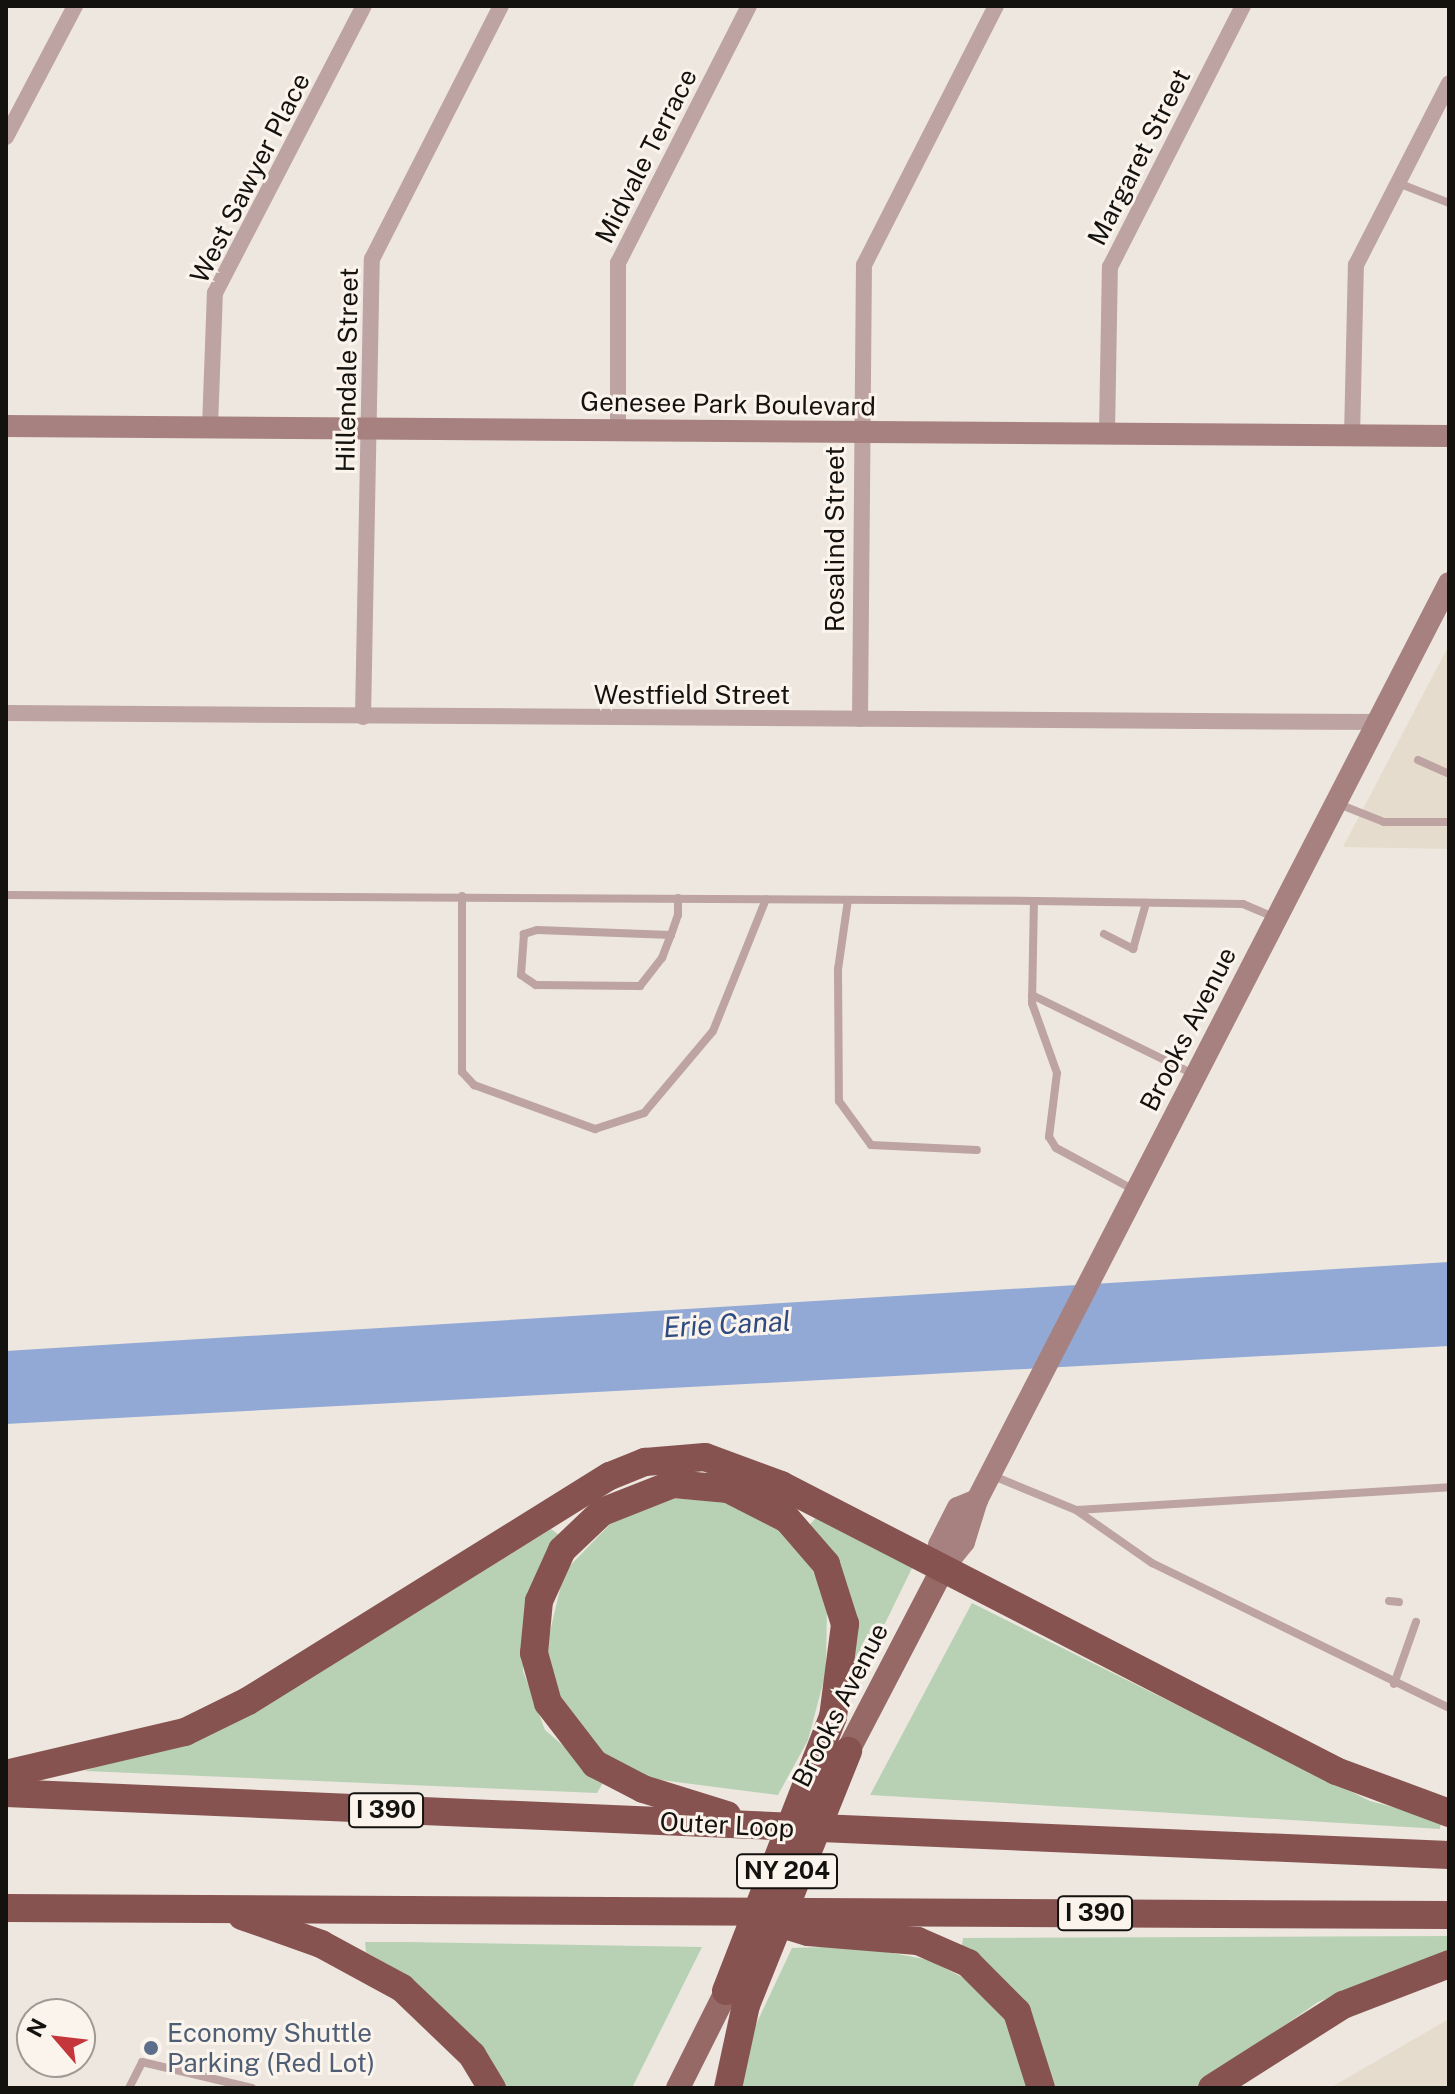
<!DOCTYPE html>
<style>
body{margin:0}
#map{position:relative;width:1455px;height:2094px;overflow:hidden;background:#ede7df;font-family:"Public Sans",sans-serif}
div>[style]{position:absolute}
.built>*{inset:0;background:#e6dccd}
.green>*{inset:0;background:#b8d1b5}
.water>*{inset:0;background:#92a9d5}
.lane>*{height:8px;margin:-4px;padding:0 4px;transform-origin:4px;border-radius:4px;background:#bda3a1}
.street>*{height:16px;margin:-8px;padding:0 8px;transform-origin:8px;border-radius:8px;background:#bda3a1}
.secondary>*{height:22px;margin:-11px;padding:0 11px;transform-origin:11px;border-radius:11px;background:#a7817f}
.primary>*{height:24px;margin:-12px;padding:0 12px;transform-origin:12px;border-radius:12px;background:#966966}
.highway>*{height:28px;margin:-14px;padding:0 14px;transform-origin:14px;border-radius:14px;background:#875351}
.dots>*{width:22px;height:22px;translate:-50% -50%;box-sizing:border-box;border:4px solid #fbf4ec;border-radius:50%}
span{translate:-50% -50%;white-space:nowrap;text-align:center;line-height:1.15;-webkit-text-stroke:6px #fbf4ec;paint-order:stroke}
.shield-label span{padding:2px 6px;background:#fbf4ec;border:2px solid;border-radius:6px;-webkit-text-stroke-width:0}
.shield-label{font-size:24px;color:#14120f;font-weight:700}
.street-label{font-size:26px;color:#14120f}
.service-label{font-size:26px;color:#4e5e75}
.left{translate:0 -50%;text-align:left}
.water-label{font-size:28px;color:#2e4a81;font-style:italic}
.frame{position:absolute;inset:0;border:8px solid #14120f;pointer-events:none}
.north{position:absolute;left:16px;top:1998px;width:80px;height:80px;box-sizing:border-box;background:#fbf4ec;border:2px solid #9f9a94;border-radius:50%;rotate:298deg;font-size:22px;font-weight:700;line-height:32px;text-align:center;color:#14120f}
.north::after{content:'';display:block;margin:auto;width:28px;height:36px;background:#c5363c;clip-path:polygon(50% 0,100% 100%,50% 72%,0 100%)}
</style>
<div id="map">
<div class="built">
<div style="clip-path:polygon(1449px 645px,1449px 849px,1343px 847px)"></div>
<div style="clip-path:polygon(1447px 2020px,1449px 2088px,1330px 2088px)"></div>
</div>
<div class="green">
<div style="clip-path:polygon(669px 1498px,726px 1502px,782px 1529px,804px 1551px,827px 1603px,826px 1672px,808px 1740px,778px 1795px,645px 1778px,601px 1757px,564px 1714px,546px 1649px,564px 1572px,614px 1520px)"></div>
<div style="clip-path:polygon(818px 1515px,913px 1566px,853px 1689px,853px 1604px,834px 1555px,808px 1527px)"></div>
<div style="clip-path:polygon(551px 1529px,559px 1535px,525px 1611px,523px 1671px,545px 1730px,604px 1781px,597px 1793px,85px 1771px,296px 1687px)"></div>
<div style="clip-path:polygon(972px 1603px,1370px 1801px,1441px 1820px,1440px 1829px,870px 1795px)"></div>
<div style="clip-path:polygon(1449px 1936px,1449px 1952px,1318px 2002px,1195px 2088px,1052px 2088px,1034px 2019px,1014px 1992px,961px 1952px,963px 1938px)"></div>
<div style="clip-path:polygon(365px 1942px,406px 1942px,702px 1947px,632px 2088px,500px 2088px,392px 1967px,366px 1952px)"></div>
<div style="clip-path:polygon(856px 1946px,929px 1960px,983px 1988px,1017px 2036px,1028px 2088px,740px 2088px,751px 2035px,792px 1948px)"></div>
</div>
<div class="water">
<div style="clip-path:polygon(1449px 1262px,1449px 1346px,6px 1424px,6px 1351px)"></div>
</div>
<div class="lane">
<div style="left:1398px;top:183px;width:55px;rotate:21.4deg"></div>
<div style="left:1418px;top:760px;width:34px;rotate:24deg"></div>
<div style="left:1336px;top:803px;width:52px;rotate:21.6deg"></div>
<div style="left:1384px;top:822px;width:65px"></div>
<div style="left:6px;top:895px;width:1028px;rotate:0.33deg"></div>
<div style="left:462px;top:896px;width:176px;rotate:90deg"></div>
<div style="left:462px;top:1072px;width:18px;rotate:47deg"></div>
<div style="left:474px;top:1085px;width:129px;rotate:20deg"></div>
<div style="left:595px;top:1129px;width:52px;rotate:-18.1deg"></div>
<div style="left:644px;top:1113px;width:107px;rotate:-49.9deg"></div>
<div style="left:713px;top:1031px;width:142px;rotate:-68.1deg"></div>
<div style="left:848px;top:900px;width:70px;rotate:98.2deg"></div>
<div style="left:838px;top:969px;width:132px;rotate:89.6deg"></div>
<div style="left:839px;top:1101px;width:54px;rotate:54deg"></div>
<div style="left:871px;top:1145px;width:106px;rotate:2.7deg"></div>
<div style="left:1104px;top:934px;width:33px;rotate:27deg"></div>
<div style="left:1133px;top:949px;width:48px;rotate:-74.2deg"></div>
<div style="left:671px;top:935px;width:134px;rotate:-177.9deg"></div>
<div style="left:537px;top:930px;width:14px;rotate:163deg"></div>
<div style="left:524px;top:934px;width:41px;rotate:94.2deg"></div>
<div style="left:521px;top:975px;width:18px;rotate:34deg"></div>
<div style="left:536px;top:985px;width:104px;rotate:0.6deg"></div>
<div style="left:640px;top:986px;width:36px;rotate:-52deg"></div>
<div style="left:662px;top:958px;width:25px;rotate:-69deg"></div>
<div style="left:671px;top:935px;width:21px;rotate:-71deg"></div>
<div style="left:678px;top:915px;width:17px;rotate:-90deg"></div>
<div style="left:1032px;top:995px;width:182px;rotate:26.1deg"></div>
<div style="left:1136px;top:1191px;width:91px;rotate:-151.7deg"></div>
<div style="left:1056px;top:1148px;width:13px;rotate:-122deg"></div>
<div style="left:1049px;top:1137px;width:64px;rotate:-82.9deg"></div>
<div style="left:1057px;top:1073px;width:74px;rotate:-109.7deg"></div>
<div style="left:1032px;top:1003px;width:102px;rotate:-88.9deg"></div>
<div style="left:1034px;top:901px;width:209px;rotate:0.8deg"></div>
<div style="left:1243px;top:904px;width:33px;rotate:23deg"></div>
<div style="left:991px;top:1475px;width:92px;rotate:22.4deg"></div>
<div style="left:1076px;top:1510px;width:93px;rotate:34.9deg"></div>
<div style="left:1152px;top:1563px;width:331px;rotate:26deg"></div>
<div style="left:1077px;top:1510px;width:373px;rotate:-3.5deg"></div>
<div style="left:1389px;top:1601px;width:10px;rotate:6deg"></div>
<div style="left:1394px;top:1684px;width:66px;rotate:-70.5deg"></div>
<div style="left:129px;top:2088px;width:29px;rotate:-63deg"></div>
<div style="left:142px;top:2062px;width:113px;rotate:13.3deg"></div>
</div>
<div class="street">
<div style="left:6px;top:137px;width:148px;rotate:-62.2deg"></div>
<div style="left:210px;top:427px;width:134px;rotate:-87.9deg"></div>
<div style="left:215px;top:293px;width:323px;rotate:-62.6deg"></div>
<div style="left:618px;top:431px;width:168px;rotate:-90deg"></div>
<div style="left:618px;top:263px;width:288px;rotate:-63deg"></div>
<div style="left:1107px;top:433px;width:166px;rotate:-89deg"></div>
<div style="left:1110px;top:267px;width:293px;rotate:-63deg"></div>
<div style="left:1352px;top:437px;width:172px;rotate:-88.7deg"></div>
<div style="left:1356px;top:265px;width:204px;rotate:-62.9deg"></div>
<div style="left:6px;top:713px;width:1371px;rotate:0.38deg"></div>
<div style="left:363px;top:717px;width:458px;rotate:-88.9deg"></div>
<div style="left:372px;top:259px;width:284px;rotate:-63deg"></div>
<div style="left:860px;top:719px;width:454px;rotate:-89.5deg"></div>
<div style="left:864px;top:265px;width:291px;rotate:-63deg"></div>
</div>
<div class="secondary">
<div style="left:6px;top:426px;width:1443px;rotate:0.4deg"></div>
<div style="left:945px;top:1563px;width:19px;rotate:-108deg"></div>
<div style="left:939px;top:1545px;width:13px;rotate:-63deg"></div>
<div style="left:945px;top:1533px;width:28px;rotate:-63deg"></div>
<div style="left:958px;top:1508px;width:21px;rotate:-23deg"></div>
<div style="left:943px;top:1568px;width:33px;rotate:-51deg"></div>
<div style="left:964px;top:1542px;width:44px;rotate:-72.8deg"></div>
<div style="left:977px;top:1500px;width:1031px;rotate:-62.76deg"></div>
</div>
<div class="primary">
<div style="left:839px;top:1768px;width:225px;rotate:-62.5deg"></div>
<div style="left:678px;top:2088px;width:125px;rotate:-63.4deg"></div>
</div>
<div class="highway">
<div style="left:6px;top:1774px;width:184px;rotate:-13.2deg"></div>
<div style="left:185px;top:1732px;width:70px;rotate:-26.2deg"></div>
<div style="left:248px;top:1701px;width:426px;rotate:-31.9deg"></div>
<div style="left:610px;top:1476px;width:38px;rotate:-22deg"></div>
<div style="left:645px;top:1462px;width:60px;rotate:-4.8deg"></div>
<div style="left:705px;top:1457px;width:81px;rotate:20.2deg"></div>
<div style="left:781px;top:1485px;width:624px;rotate:27.26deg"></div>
<div style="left:1336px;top:1771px;width:121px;rotate:20.4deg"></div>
<div style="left:6px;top:1793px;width:1444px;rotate:2.46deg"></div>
<div style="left:6px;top:1908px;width:1443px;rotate:0.28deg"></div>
<div style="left:242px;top:1916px;width:84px;rotate:19.5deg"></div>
<div style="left:321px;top:1944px;width:92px;rotate:28.5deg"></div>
<div style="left:402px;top:1988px;width:97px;rotate:43.7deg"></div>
<div style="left:472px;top:2055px;width:39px;rotate:59deg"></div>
<div style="left:768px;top:1920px;width:42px;rotate:16.7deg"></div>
<div style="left:808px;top:1932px;width:110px;rotate:4.7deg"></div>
<div style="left:918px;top:1941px;width:55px;rotate:23.7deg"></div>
<div style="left:968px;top:1963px;width:69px;rotate:45deg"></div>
<div style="left:1017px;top:2012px;width:80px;rotate:72.5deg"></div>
<div style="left:726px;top:1991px;width:294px;rotate:-68.7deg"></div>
<div style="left:833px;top:1717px;width:94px;rotate:-82.6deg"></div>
<div style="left:845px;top:1624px;width:63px;rotate:-107.6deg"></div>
<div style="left:826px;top:1564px;width:60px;rotate:-130.9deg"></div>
<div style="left:787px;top:1519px;width:66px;rotate:-153deg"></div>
<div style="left:728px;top:1489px;width:55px;rotate:-174.8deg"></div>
<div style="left:673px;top:1484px;width:76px;rotate:158.5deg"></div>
<div style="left:602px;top:1512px;width:55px;rotate:136.5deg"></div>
<div style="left:562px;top:1550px;width:56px;rotate:114.3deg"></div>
<div style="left:539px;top:1601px;width:52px;rotate:95.5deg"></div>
<div style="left:534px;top:1653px;width:52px;rotate:74.4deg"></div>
<div style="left:548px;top:1703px;width:77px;rotate:52.4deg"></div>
<div style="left:595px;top:1764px;width:54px;rotate:27.5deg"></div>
<div style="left:643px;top:1789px;width:88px;rotate:17.2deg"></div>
<div style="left:728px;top:2088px;width:85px;rotate:-77.8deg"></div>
<div style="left:746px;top:2005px;width:274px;rotate:-68.1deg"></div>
<div style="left:1212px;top:2088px;width:155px;rotate:-32.4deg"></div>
<div style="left:1343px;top:2005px;width:114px;rotate:-21.1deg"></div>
</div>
<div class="dots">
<div style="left:151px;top:2048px;background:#5c6f8a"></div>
</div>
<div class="shield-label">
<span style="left:386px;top:1810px">I 390</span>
<span style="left:787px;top:1871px">NY 204</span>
<span style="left:1095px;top:1913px">I 390</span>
</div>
<div class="street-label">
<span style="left:646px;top:156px;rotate:-63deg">Midvale Terrace</span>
<span style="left:1139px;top:157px;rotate:-63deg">Margaret Street</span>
<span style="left:250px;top:178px;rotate:-63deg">West Sawyer Place</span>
<span style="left:347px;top:370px;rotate:-89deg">Hillendale Street</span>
<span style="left:728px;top:404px;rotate:1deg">Genesee Park Boulevard</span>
<span style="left:835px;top:539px;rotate:-90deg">Rosalind Street</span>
<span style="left:692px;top:695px">Westfield Street</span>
<span style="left:1188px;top:1029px;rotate:-63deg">Brooks Avenue</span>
<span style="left:840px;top:1705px;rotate:-63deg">Brooks Avenue</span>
<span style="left:727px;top:1825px;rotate:3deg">Outer Loop</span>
</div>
<div class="service-label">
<span class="left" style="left:167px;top:2048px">Economy Shuttle<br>Parking (Red Lot)</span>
</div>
<div class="water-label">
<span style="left:727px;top:1324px;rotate:-3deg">Erie Canal</span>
</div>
<div class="frame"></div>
<div class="north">N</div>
</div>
